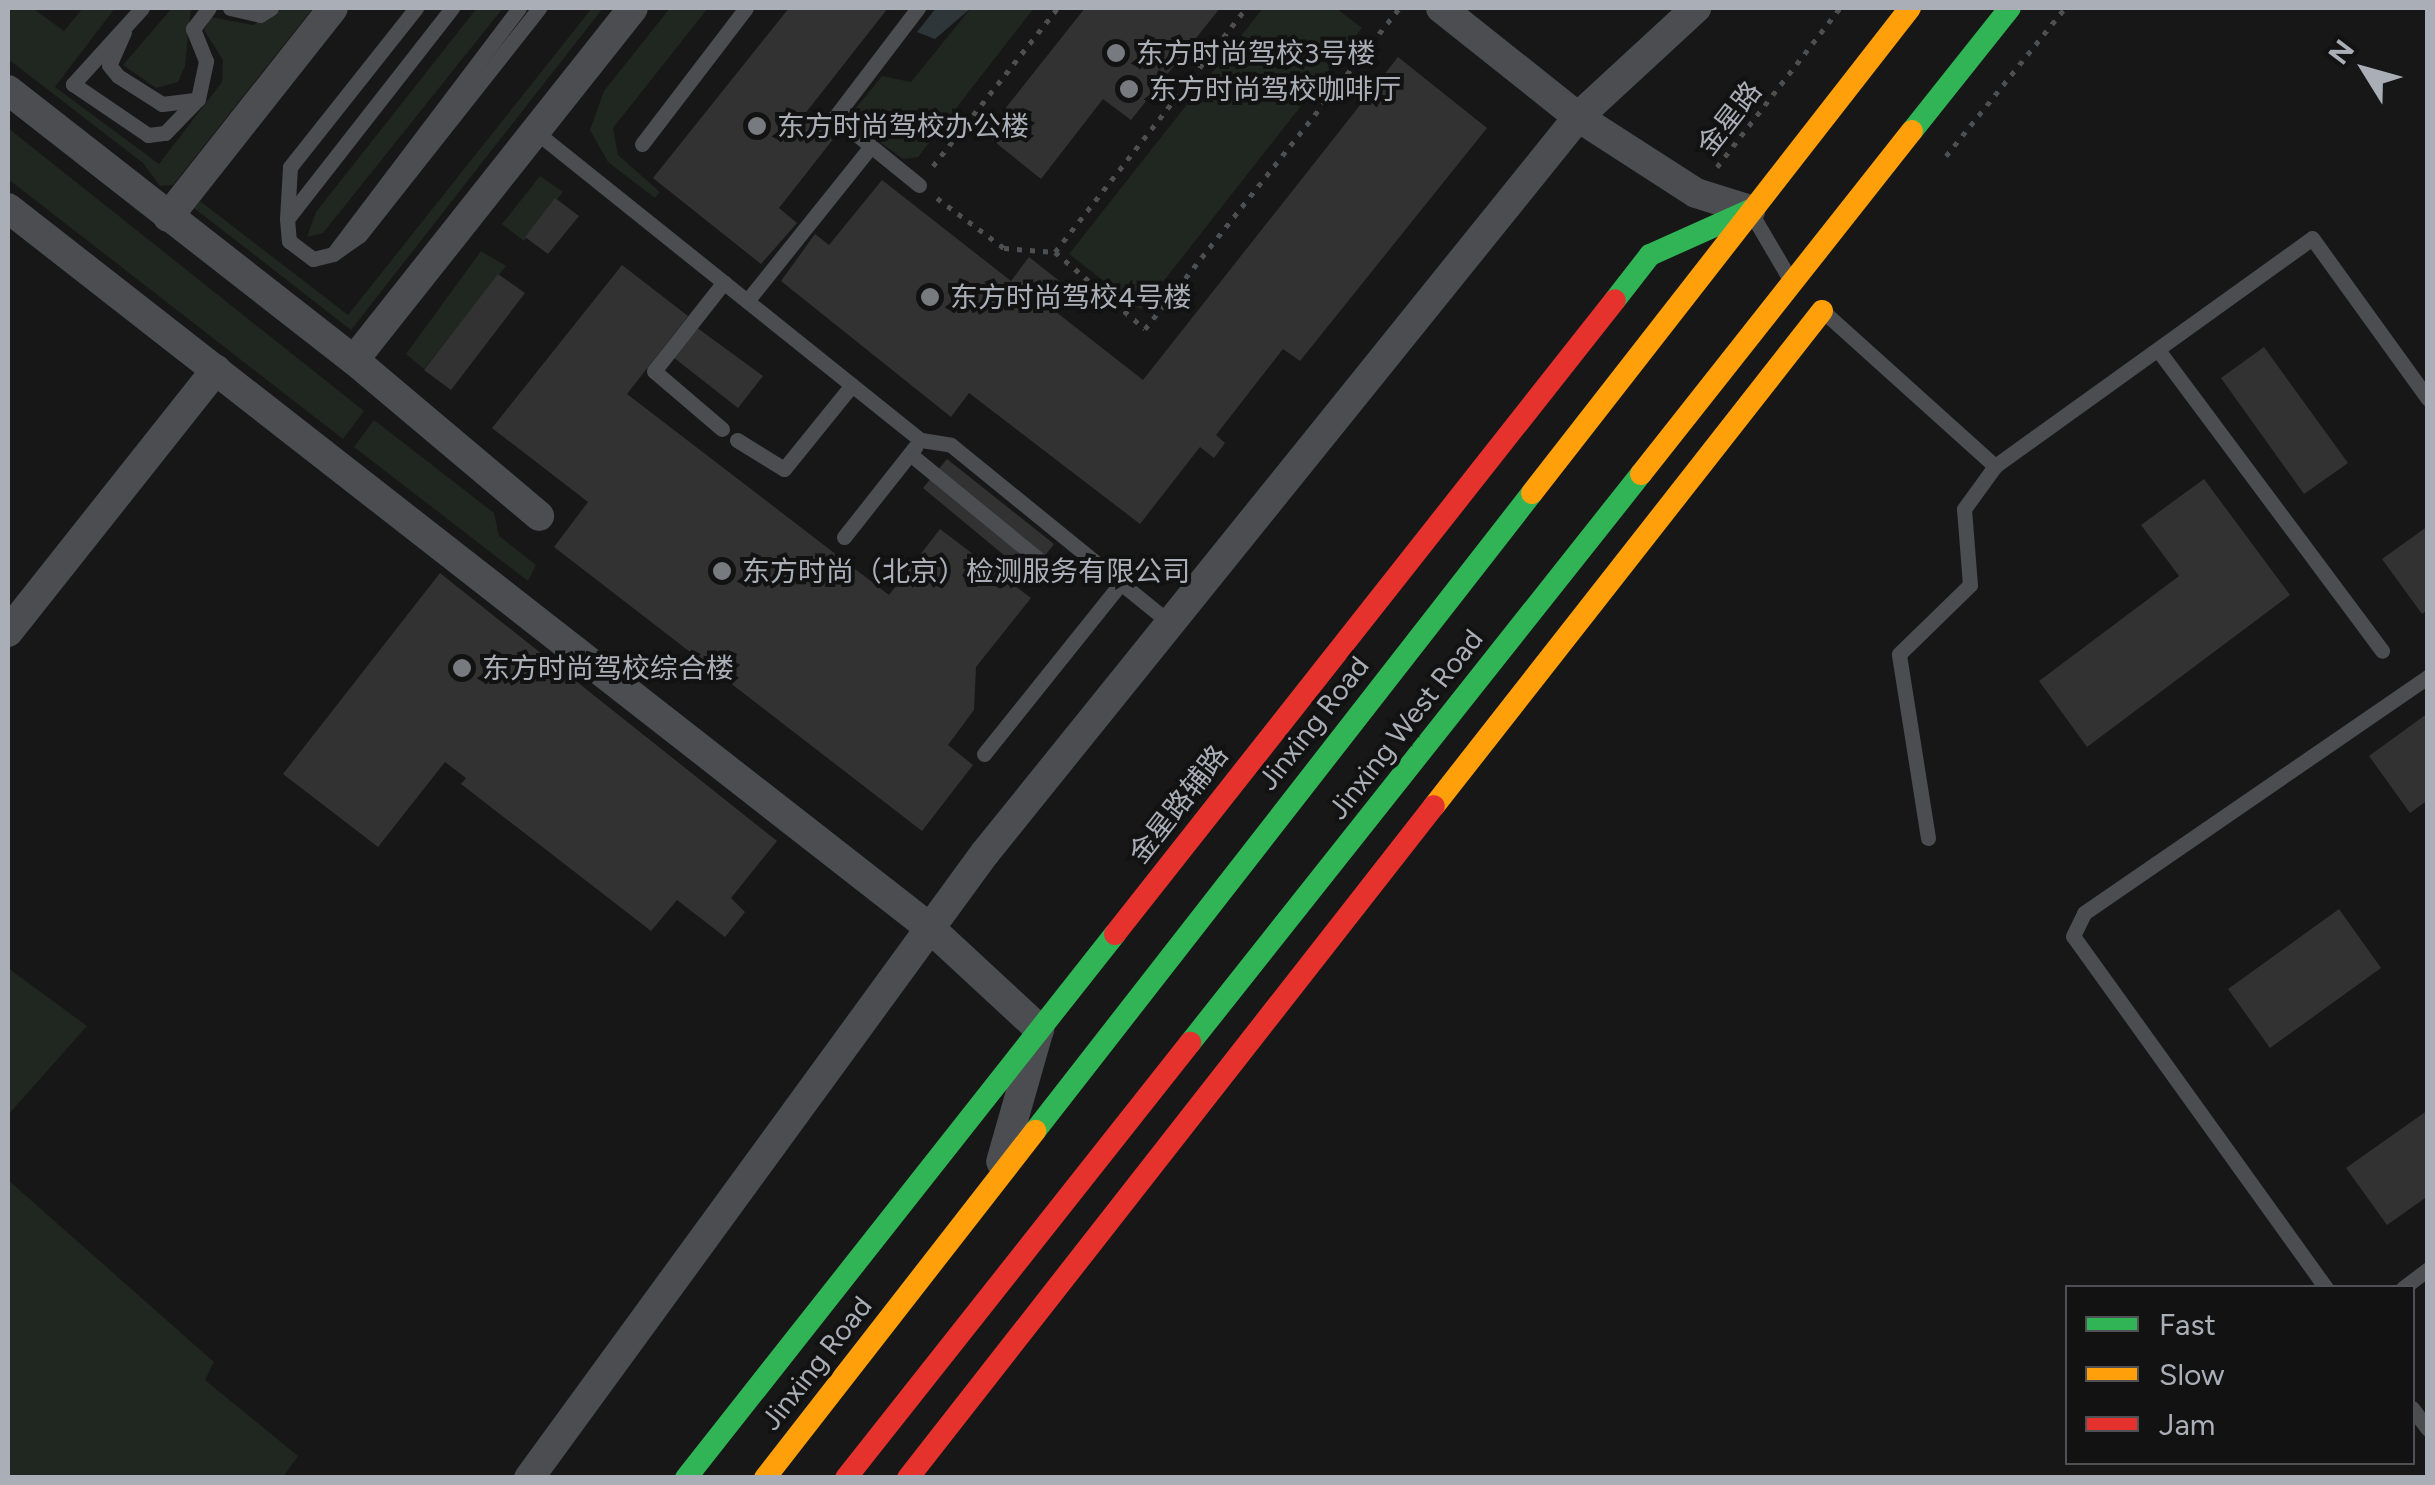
<!DOCTYPE html>
<meta charset="utf-8">
<style>
body{margin:0}
#map{position:relative;width:2435px;height:1485px;overflow:hidden;background:#171718;font-family:Figtree,"Noto Sans SC",sans-serif}
div>[style]{position:absolute}
.green>*{inset:0;background:#202620}
.water>*{inset:0;background:#2e363a}
.building>*{inset:0;background:#323233}
.path>*{height:5px;margin-top:-2.5px;transform-origin:0;background:repeating-linear-gradient(90deg,#4d4f51 0 5px,transparent 0 13px)}
.lane>*{height:15px;margin:-7.5px;padding:0 7.5px;transform-origin:7.5px;border-radius:7.5px;background:#4c4d50}
.street>*{height:30px;margin:-15px;padding:0 15px;transform-origin:15px;border-radius:15px;background:#4c4d50}
.fast>*{height:22px;margin:-11px;padding:0 11px;transform-origin:11px;border-radius:11px;background:#30b455}
.slow>*{height:22px;margin:-11px;padding:0 11px;transform-origin:11px;border-radius:11px;background:#ff9f0a}
.jam>*{height:22px;margin:-11px;padding:0 11px;transform-origin:11px;border-radius:11px;background:#e5322d}
.dots>*{width:28px;height:28px;translate:-50% -50%;box-sizing:border-box;border:5px solid #121213;border-radius:50%}
span{translate:-50% -50%;white-space:nowrap;text-align:center;line-height:1.15;-webkit-text-stroke:8px #121213;paint-order:stroke}
.poi-label{font-size:28px;color:#aaafb7}
.left{translate:0 -50%;text-align:left}
.street-label{font-size:28px;color:#aaafb7}
.frame{position:absolute;inset:0;border:10px solid #aaafb7;pointer-events:none}
.legend{position:absolute;left:2065px;top:1285px;width:350px;height:180px;box-sizing:border-box;background:#121213;border:2px solid #4f5155;margin:0;padding:12px 18px;list-style:none;font-size:30px;color:#aaafb7}
.legend li{display:flex;align-items:center;gap:20px;height:50px}
.legend b{width:50px;border:2px solid #4f5155}
.north{position:absolute;left:2315px;top:20px;width:100px;height:100px;-webkit-text-stroke:8px #121213;paint-order:stroke;rotate:307deg;font-size:28px;font-weight:700;line-height:40px;text-align:center;color:#aaafb7}
.north::after{content:'';display:block;margin:auto;width:35px;height:45px;background:#aaafb7;clip-path:polygon(50% 0,100% 100%,50% 72%,0 100%)}
</style>
<div id="map">
<div class="green">
<div style="clip-path:polygon(8px 8px,32px 8px,64px 31px,83px 8px,115px 8px,55px 87px,159px 164px,222px 82px,223px 60px,204px 30px,211px 17px,253px 25px,284px 8px,313px 8px,173px 185px,160px 186px,143px 163px,8px 59px)"></div>
<div style="clip-path:polygon(172px 8px,191px 8px,185px 66px,178px 82px,156px 88px,123px 65px)"></div>
<div style="clip-path:polygon(477px 8px,503px 8px,323px 233px,307px 237px,316px 212px)"></div>
<div style="clip-path:polygon(592px 8px,603px 8px,351px 330px,194px 208px,200px 201px,348px 315px)"></div>
<div style="clip-path:polygon(670px 8px,708px 8px,613px 128px,618px 155px,660px 192px,655px 198px,608px 162px,590px 130px,604px 91px)"></div>
<div style="clip-path:polygon(971px 8px,1034px 8px,918px 157px,903px 159px,862px 129px,856px 108px,882px 76px,911px 82px)"></div>
<div style="clip-path:polygon(1263px 8px,1336px 8px,1362px 28px,1141px 310px,1069px 254px)"></div>
<div style="clip-path:polygon(8px 128px,364px 411px,343px 439px,8px 179px)"></div>
<div style="clip-path:polygon(540px 176px,563px 192px,524px 241px,502px 224px)"></div>
<div style="clip-path:polygon(481px 251px,506px 266px,424px 369px,406px 354px)"></div>
<div style="clip-path:polygon(374px 420px,494px 513px,499px 536px,536px 565px,528px 581px,354px 447px)"></div>
<div style="clip-path:polygon(8px 968px,87px 1026px,8px 1115px)"></div>
<div style="clip-path:polygon(8px 1180px,214px 1362px,205px 1380px,298px 1456px,283px 1477px,8px 1477px)"></div>
</div>
<div class="water">
<div style="clip-path:polygon(936px 8px,971px 8px,935px 39px,917px 32px)"></div>
</div>
<div class="building">
<div style="clip-path:polygon(789px 8px,888px 8px,804px 115px,834px 138px,779px 208px,797px 223px,761px 264px,653px 178px)"></div>
<div style="clip-path:polygon(1085px 8px,1220px 8px,1131px 120px,1103px 99px,1041px 179px,985px 134px)"></div>
<div style="clip-path:polygon(1398px 57px,1487px 128px,1300px 361px,1283px 349px,1216px 435px,1225px 443px,1214px 458px,1200px 447px,1140px 524px,969px 393px,951px 417px,781px 281px,815px 234px,829px 245px,882px 180px,1011px 281px,1029px 257px,1067px 287px,1051px 308px,1143px 380px)"></div>
<div style="clip-path:polygon(555px 198px,579px 216px,548px 254px,525px 237px)"></div>
<div style="clip-path:polygon(622px 265px,688px 316px,627px 394px,889px 595px,940px 529px,1031px 598px,976px 667px,974px 710px,948px 745px,973px 765px,922px 831px,554px 547px,588px 502px,492px 428px)"></div>
<div style="clip-path:polygon(498px 274px,525px 293px,451px 390px,424px 370px)"></div>
<div style="clip-path:polygon(696px 327px,763px 376px,738px 408px,673px 357px)"></div>
<div style="clip-path:polygon(2264px 347px,2348px 463px,2304px 494px,2221px 378px)"></div>
<div style="clip-path:polygon(947px 459px,1054px 544px,1029px 576px,923px 488px)"></div>
<div style="clip-path:polygon(2204px 479px,2290px 595px,2087px 747px,2039px 681px,2179px 576px,2141px 525px)"></div>
<div style="clip-path:polygon(2428px 526px,2428px 610px,2422px 614px,2382px 559px)"></div>
<div style="clip-path:polygon(440px 573px,777px 841px,731px 898px,745px 912px,725px 937px,677px 900px,651px 931px,461px 784px,466px 778px,445px 762px,378px 847px,283px 774px)"></div>
<div style="clip-path:polygon(2428px 713px,2428px 800px,2410px 813px,2369px 756px)"></div>
<div style="clip-path:polygon(2339px 909px,2381px 968px,2270px 1048px,2228px 989px)"></div>
<div style="clip-path:polygon(2428px 1110px,2428px 1196px,2387px 1225px,2346px 1168px)"></div>
</div>
<div class="path">
<div style="left:1946px;top:156px;width:190px;rotate:-51.2deg"></div>
<div style="left:933px;top:166px;width:201px;rotate:-51.7deg"></div>
<div style="left:1717px;top:167px;width:201px;rotate:-52.3deg"></div>
<div style="left:937px;top:198px;width:84px;rotate:36.7deg"></div>
<div style="left:1004px;top:248px;width:51px;rotate:4.5deg"></div>
<div style="left:1055px;top:252px;width:118px;rotate:40.5deg"></div>
<div style="left:1145px;top:329px;width:409px;rotate:-51.6deg"></div>
<div style="left:1055px;top:252px;width:310px;rotate:-51.9deg"></div>
</div>
<div class="lane">
<div style="left:142px;top:8px;width:103px;rotate:132.2deg"></div>
<div style="left:73px;top:84px;width:91px;rotate:34.2deg"></div>
<div style="left:148px;top:135px;width:17px;rotate:-7deg"></div>
<div style="left:165px;top:133px;width:47px;rotate:-45.9deg"></div>
<div style="left:198px;top:99px;width:39px;rotate:-78deg"></div>
<div style="left:206px;top:61px;width:35px;rotate:-112deg"></div>
<div style="left:193px;top:29px;width:26px;rotate:-53deg"></div>
<div style="left:230px;top:8px;width:31px;rotate:13deg"></div>
<div style="left:260px;top:15px;width:13px;rotate:-32deg"></div>
<div style="left:452px;top:8px;width:268px;rotate:128deg"></div>
<div style="left:287px;top:219px;width:22px;rotate:85deg"></div>
<div style="left:289px;top:241px;width:30px;rotate:37deg"></div>
<div style="left:313px;top:259px;width:21px;rotate:-14deg"></div>
<div style="left:333px;top:254px;width:308px;rotate:-52.9deg"></div>
<div style="left:918px;top:8px;width:137px;rotate:127.3deg"></div>
<div style="left:835px;top:117px;width:108px;rotate:39deg"></div>
<div style="left:124px;top:32px;width:36px;rotate:114deg"></div>
<div style="left:109px;top:65px;width:14px;rotate:51deg"></div>
<div style="left:118px;top:76px;width:52px;rotate:32.5deg"></div>
<div style="left:162px;top:104px;width:33px;rotate:-7deg"></div>
<div style="left:536px;top:132px;width:493px;rotate:38.7deg"></div>
<div style="left:921px;top:440px;width:30px;rotate:9deg"></div>
<div style="left:951px;top:445px;width:282px;rotate:39.1deg"></div>
<div style="left:642px;top:144px;width:171px;rotate:-52.6deg"></div>
<div style="left:1754px;top:218px;width:67px;rotate:59.6deg"></div>
<div style="left:287px;top:219px;width:52px;rotate:-86.7deg"></div>
<div style="left:290px;top:167px;width:203px;rotate:-51.6deg"></div>
<div style="left:333px;top:254px;width:33px;rotate:-35deg"></div>
<div style="left:360px;top:235px;width:289px;rotate:-51.7deg"></div>
<div style="left:747px;top:301px;width:193px;rotate:-51.3deg"></div>
<div style="left:1825px;top:313px;width:229px;rotate:42deg"></div>
<div style="left:2158px;top:350px;width:375px;rotate:53.3deg"></div>
<div style="left:722px;top:429px;width:89px;rotate:-139.5deg"></div>
<div style="left:654px;top:371px;width:113px;rotate:-51.8deg"></div>
<div style="left:737px;top:440px;width:55px;rotate:31.7deg"></div>
<div style="left:784px;top:469px;width:108px;rotate:-51deg"></div>
<div style="left:910px;top:454px;width:186px;rotate:39.3deg"></div>
<div style="left:844px;top:537px;width:115px;rotate:-51.7deg"></div>
<div style="left:984px;top:754px;width:219px;rotate:-51.3deg"></div>
<div style="left:1928px;top:838px;width:186px;rotate:-99deg"></div>
<div style="left:1899px;top:654px;width:99px;rotate:-44.2deg"></div>
<div style="left:1970px;top:585px;width:76px;rotate:-94.5deg"></div>
<div style="left:1964px;top:509px;width:53px;rotate:-54.2deg"></div>
<div style="left:1995px;top:466px;width:390px;rotate:-35.7deg"></div>
<div style="left:2312px;top:238px;width:198px;rotate:54.2deg"></div>
<div style="left:2326px;top:1288px;width:433px;rotate:-125.7deg"></div>
<div style="left:2073px;top:936px;width:25px;rotate:-64deg"></div>
<div style="left:2084px;top:913px;width:417px;rotate:-34.5deg"></div>
<div style="left:2403px;top:1288px;width:31px;rotate:-37deg"></div>
<div style="left:2412px;top:1408px;width:26px;rotate:53deg"></div>
</div>
<div class="street">
<div style="left:1441px;top:8px;width:175px;rotate:38.5deg"></div>
<div style="left:1578px;top:117px;width:140px;rotate:32.8deg"></div>
<div style="left:1696px;top:193px;width:57px;rotate:17.5deg"></div>
<div style="left:8px;top:90px;width:439px;rotate:38deg"></div>
<div style="left:354px;top:360px;width:449px;rotate:-51.6deg"></div>
<div style="left:8px;top:208px;width:1170px;rotate:37.99deg"></div>
<div style="left:930px;top:928px;width:149px;rotate:42.8deg"></div>
<div style="left:1039px;top:1029px;width:138px;rotate:105.9deg"></div>
<div style="left:168px;top:217px;width:266px;rotate:-51.7deg"></div>
<div style="left:354px;top:360px;width:242px;rotate:40.1deg"></div>
<div style="left:8px;top:632px;width:335px;rotate:-51.6deg"></div>
<div style="left:529px;top:1478px;width:774px;rotate:-53.89deg"></div>
<div style="left:985px;top:853px;width:945px;rotate:-51.14deg"></div>
<div style="left:1578px;top:117px;width:161px;rotate:-42.7deg"></div>
</div>
<div class="fast">
<div style="left:1912px;top:131px;width:157px;rotate:-51.5deg"></div>
<div style="left:1615px;top:300px;width:57px;rotate:-52.1deg"></div>
<div style="left:1650px;top:255px;width:110px;rotate:-24.2deg"></div>
<div style="left:1190px;top:1043px;width:726px;rotate:-51.6deg"></div>
<div style="left:1035px;top:1131px;width:809px;rotate:-52.08deg"></div>
<div style="left:686px;top:1478px;width:693px;rotate:-51.74deg"></div>
</div>
<div class="slow">
<div style="left:1641px;top:474px;width:437px;rotate:-51.7deg"></div>
<div style="left:1532px;top:493px;width:615px;rotate:-52.07deg"></div>
<div style="left:1434px;top:806px;width:629px;rotate:-51.91deg"></div>
<div style="left:765px;top:1478px;width:440px;rotate:-52.1deg"></div>
</div>
<div class="jam">
<div style="left:1115px;top:934px;width:807px;rotate:-51.74deg"></div>
<div style="left:846px;top:1478px;width:555px;rotate:-51.66deg"></div>
<div style="left:908px;top:1478px;width:853px;rotate:-51.95deg"></div>
</div>
<div class="dots">
<div style="left:1116px;top:53px;background:#777a7f"></div>
<div style="left:1129px;top:89px;background:#777a7f"></div>
<div style="left:757px;top:126px;background:#777a7f"></div>
<div style="left:930px;top:297px;background:#777a7f"></div>
<div style="left:722px;top:571px;background:#777a7f"></div>
<div style="left:462px;top:668px;background:#777a7f"></div>
</div>
<div class="poi-label">
<span class="left" style="left:1136px;top:53px">东方时尚驾校3号楼</span>
<span class="left" style="left:1149px;top:89px">东方时尚驾校咖啡厅</span>
<span class="left" style="left:777px;top:126px">东方时尚驾校办公楼</span>
<span class="left" style="left:950px;top:297px">东方时尚驾校4号楼</span>
<span class="left" style="left:742px;top:571px">东方时尚（北京）检测服务有限公司</span>
<span class="left" style="left:482px;top:668px">东方时尚驾校综合楼</span>
</div>
<div class="street-label">
<span style="left:1729px;top:118px;rotate:-52deg">金星路</span>
<span style="left:1313px;top:723px;rotate:-52deg">Jinxing Road</span>
<span style="left:1405px;top:724px;rotate:-52deg">Jinxing West Road</span>
<span style="left:1178px;top:804px;rotate:-52deg">金星路辅路</span>
<span style="left:816px;top:1363px;rotate:-52deg">Jinxing Road</span>
</div>
<div class="frame"></div>
<ul class="legend">
<li><b style="height:12px;background:#30b455"></b>Fast</li>
<li><b style="height:12px;background:#ff9f0a"></b>Slow</li>
<li><b style="height:12px;background:#e5322d"></b>Jam</li>
</ul>
<div class="north">N</div>
</div>
